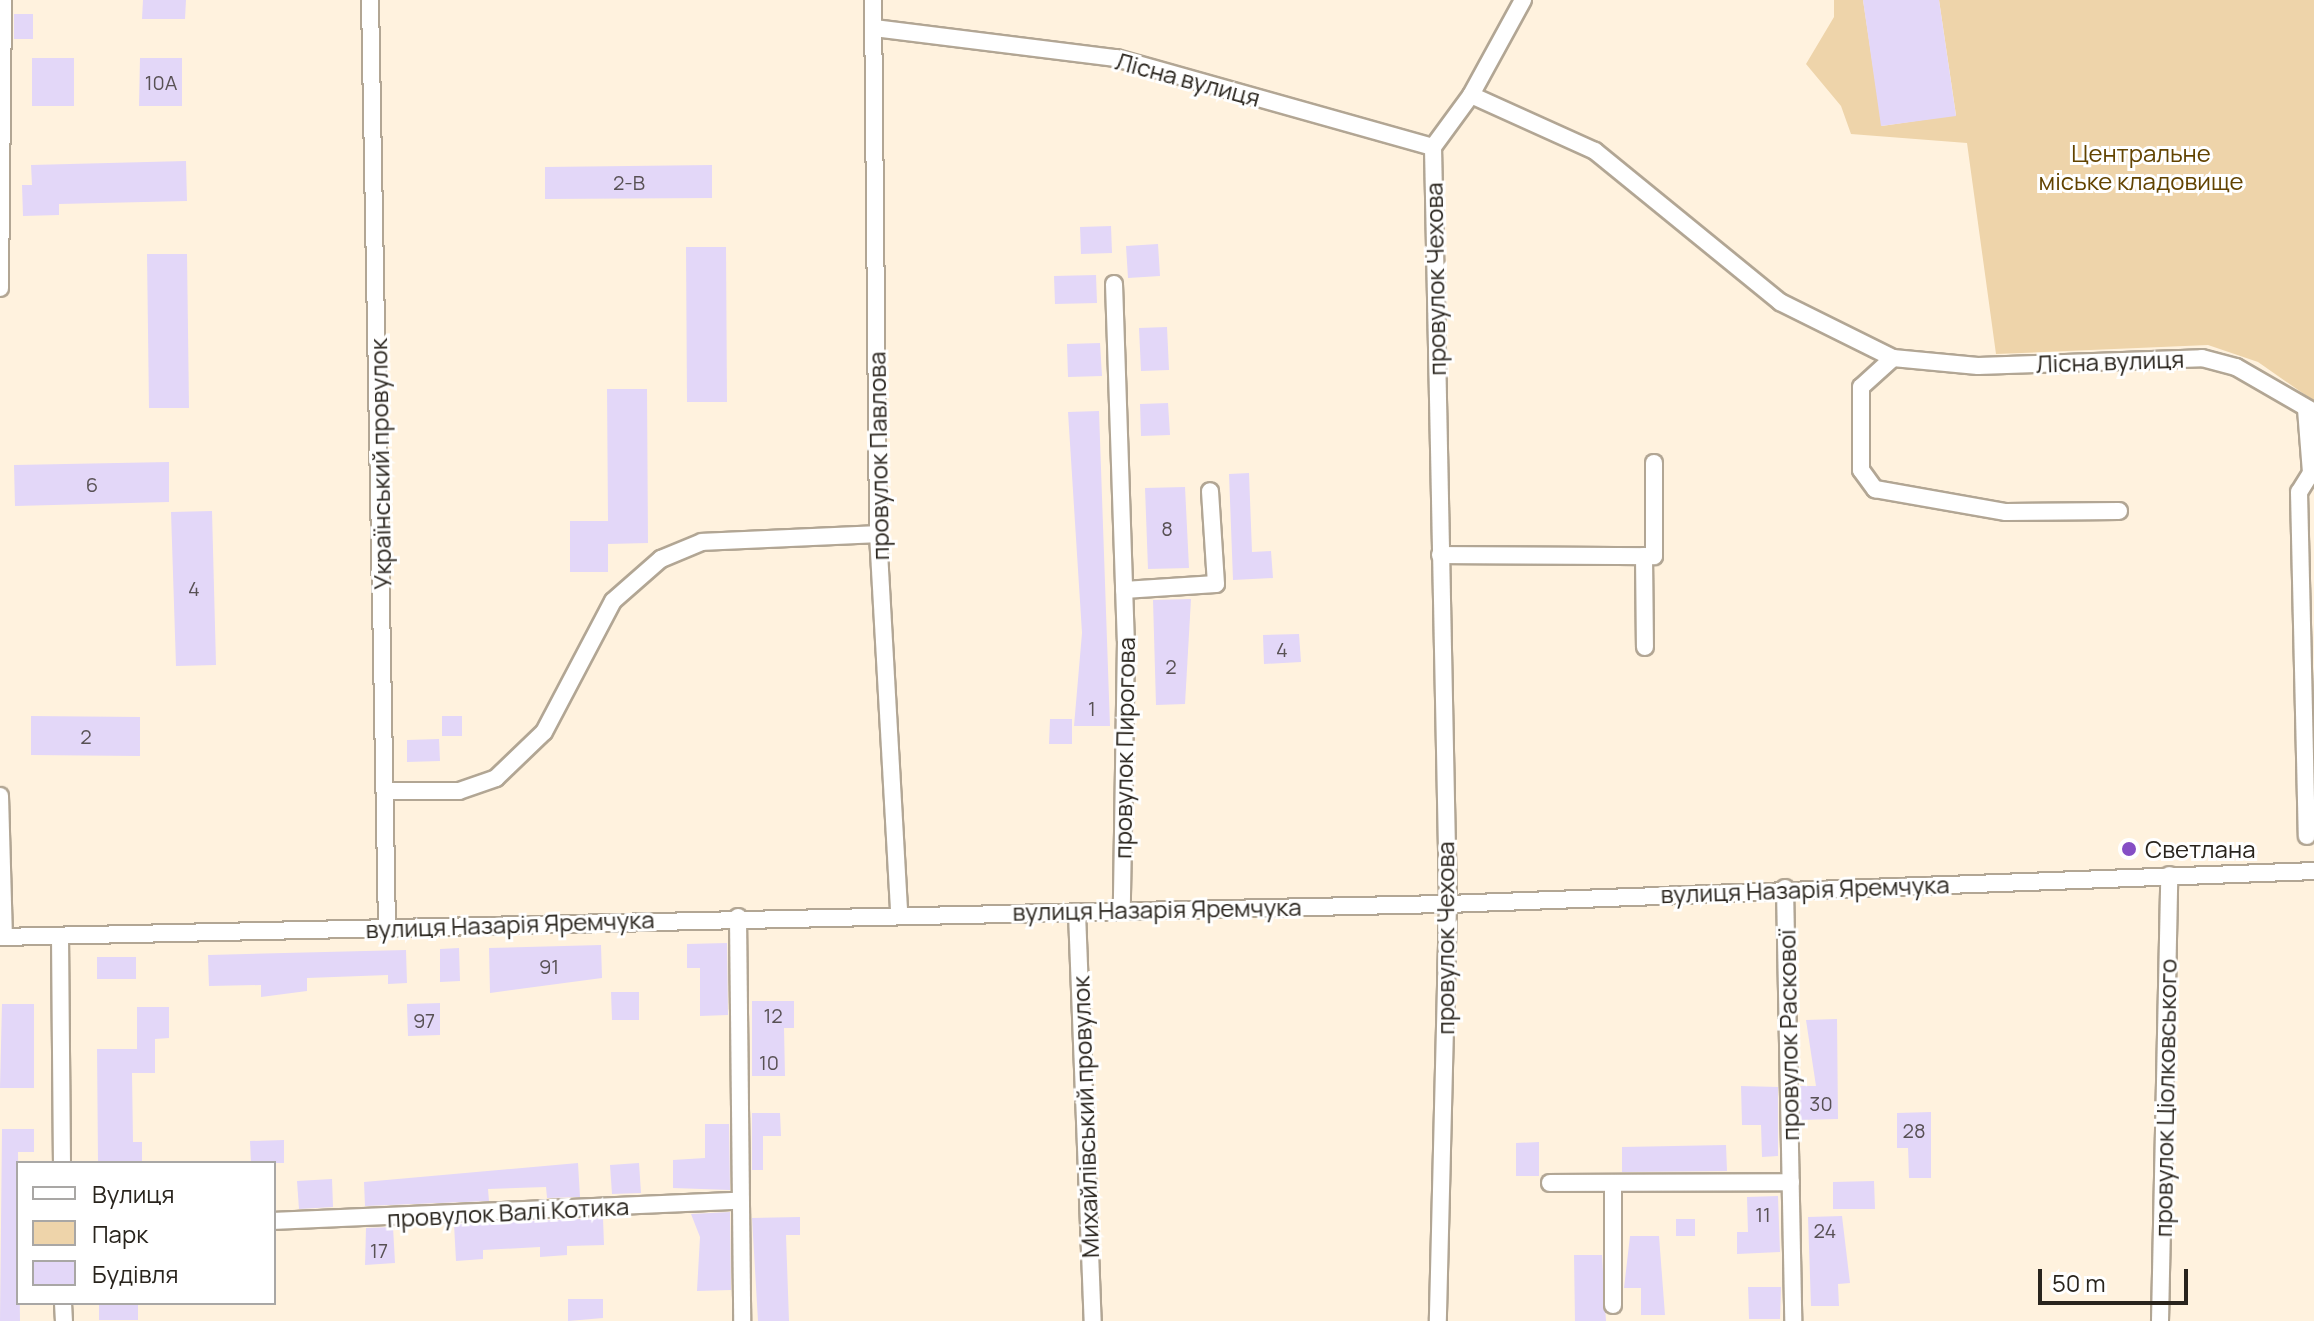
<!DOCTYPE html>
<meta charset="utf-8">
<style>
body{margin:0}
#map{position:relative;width:2314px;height:1321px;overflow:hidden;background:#fff2de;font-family:Manrope,sans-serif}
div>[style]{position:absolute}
.green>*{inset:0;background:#eed4aa}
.building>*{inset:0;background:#e3d7f8}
.roads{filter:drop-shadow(2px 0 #b2a694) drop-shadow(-2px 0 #b2a694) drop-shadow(0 2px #b2a694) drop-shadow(0 -2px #b2a694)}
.minor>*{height:16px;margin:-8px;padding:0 8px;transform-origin:8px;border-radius:8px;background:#fff}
.dots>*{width:22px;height:22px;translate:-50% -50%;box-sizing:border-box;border:4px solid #fff;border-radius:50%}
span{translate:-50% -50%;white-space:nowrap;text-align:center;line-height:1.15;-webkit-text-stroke:6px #fff;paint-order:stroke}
.number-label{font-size:20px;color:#585154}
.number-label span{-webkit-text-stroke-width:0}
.street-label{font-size:24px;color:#29241d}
.park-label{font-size:24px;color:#624300}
.poi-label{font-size:24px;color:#29241d}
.left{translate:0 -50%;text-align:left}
.legend{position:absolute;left:16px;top:1161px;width:260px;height:144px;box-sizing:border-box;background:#fff;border:2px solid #a9a7a5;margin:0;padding:10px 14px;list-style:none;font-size:24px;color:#29241d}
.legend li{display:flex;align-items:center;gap:16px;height:40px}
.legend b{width:40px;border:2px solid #a9a7a5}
.scale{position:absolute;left:2038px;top:1269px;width:150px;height:36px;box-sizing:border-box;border:4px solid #29241d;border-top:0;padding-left:10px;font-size:24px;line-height:28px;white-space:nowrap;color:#29241d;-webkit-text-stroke:6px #fff;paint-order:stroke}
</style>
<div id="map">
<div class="green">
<div style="clip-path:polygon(1834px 0,1863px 0,1882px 126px,1956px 115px,1939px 0,2314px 0,2314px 401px,2258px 362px,2208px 345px,1996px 354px,1967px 143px,1851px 134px,1841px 106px,1806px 64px,1834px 17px)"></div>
</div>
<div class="building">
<div style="clip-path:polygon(143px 0,186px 0,185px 19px,142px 19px)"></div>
<div style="clip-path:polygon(1863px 0,1939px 0,1956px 116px,1881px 126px)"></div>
<div style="clip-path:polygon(14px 14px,33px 14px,33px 39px,14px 39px)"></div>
<div style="clip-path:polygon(32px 58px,74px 58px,74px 106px,32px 106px)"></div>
<div style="clip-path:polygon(140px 58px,182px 58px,182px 106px,139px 106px)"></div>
<div style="clip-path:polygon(186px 161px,187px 201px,59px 204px,59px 215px,23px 216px,22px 185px,32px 185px,31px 165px)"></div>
<div style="clip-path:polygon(712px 165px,712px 198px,545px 199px,545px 167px)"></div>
<div style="clip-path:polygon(1111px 226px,1112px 253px,1081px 254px,1080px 227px)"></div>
<div style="clip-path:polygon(1158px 244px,1160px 276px,1128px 278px,1126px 246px)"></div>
<div style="clip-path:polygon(686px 247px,726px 247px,727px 402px,687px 402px)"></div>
<div style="clip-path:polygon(147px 254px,187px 254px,189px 408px,149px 408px)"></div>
<div style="clip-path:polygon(1096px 275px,1097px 303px,1055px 304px,1054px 276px)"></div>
<div style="clip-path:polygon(1167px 327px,1169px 370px,1141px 371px,1139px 328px)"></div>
<div style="clip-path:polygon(1100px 343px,1102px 376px,1068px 377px,1067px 344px)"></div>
<div style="clip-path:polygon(607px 389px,647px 389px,648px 543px,608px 544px,608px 572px,570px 572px,570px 521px,608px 521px)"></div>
<div style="clip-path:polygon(1168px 403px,1170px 435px,1141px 436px,1140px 404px)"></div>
<div style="clip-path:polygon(1099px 411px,1110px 726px,1074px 726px,1082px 633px,1068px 412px)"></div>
<div style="clip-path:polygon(169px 462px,169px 502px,15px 506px,14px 465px)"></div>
<div style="clip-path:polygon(1249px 473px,1252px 552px,1271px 551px,1273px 578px,1233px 580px,1229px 474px)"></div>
<div style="clip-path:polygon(1185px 487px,1189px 568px,1148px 569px,1145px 488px)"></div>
<div style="clip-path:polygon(212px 511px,216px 665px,176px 666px,171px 512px)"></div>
<div style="clip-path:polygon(1191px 599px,1185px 704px,1156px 705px,1153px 600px)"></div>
<div style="clip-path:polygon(1299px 634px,1301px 662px,1264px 664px,1263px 635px)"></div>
<div style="clip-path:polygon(31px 716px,140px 717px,140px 756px,31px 755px)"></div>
<div style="clip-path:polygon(442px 716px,462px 716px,462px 736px,442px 736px)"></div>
<div style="clip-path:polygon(1050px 719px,1072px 719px,1072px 744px,1049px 744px)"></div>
<div style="clip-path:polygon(439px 739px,440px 761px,407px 762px,407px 740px)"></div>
<div style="clip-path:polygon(727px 943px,728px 1015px,700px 1016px,700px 968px,687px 968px,687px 944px)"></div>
<div style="clip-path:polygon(601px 945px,602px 978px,490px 993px,489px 948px)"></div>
<div style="clip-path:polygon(459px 948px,460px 981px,440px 982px,440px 949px)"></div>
<div style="clip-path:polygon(406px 950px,407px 983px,388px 984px,388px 975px,307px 978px,307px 991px,261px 997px,261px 985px,209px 986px,208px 955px)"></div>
<div style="clip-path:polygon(97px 957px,136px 957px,136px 979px,97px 979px)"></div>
<div style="clip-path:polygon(611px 992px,639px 992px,639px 1020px,612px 1020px)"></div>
<div style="clip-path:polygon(752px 1001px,794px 1001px,794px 1028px,784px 1028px,785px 1076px,752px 1076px)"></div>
<div style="clip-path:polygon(440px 1003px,440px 1035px,408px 1036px,407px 1004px)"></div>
<div style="clip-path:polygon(2px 1004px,34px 1004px,34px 1088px,0 1088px)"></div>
<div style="clip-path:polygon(137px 1007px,169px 1007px,169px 1038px,155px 1039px,155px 1073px,132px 1073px,133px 1142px,142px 1142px,142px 1163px,98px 1163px,97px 1049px,137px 1049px)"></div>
<div style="clip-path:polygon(1837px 1019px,1838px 1119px,1800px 1120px,1800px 1086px,1816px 1086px,1806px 1020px)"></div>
<div style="clip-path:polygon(1741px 1086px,1778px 1087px,1778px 1156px,1762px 1157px,1761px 1125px,1742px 1125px)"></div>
<div style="clip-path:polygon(1931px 1112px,1931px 1178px,1909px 1178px,1908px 1148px,1897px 1148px,1897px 1113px)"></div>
<div style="clip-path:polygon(752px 1113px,780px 1113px,781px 1136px,763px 1136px,763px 1170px,752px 1170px)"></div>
<div style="clip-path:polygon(705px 1124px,729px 1124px,730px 1190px,673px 1188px,673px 1160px,705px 1158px)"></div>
<div style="clip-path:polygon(2px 1129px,34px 1129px,34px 1152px,18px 1152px,20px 1321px,0 1321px)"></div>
<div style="clip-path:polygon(284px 1140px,284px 1163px,251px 1163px,250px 1141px)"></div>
<div style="clip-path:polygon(1539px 1142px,1539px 1176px,1516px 1176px,1516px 1143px)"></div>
<div style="clip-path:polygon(1726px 1145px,1727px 1171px,1622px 1172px,1622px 1147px)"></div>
<div style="clip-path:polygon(578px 1163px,580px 1197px,547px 1198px,546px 1187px,488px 1189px,489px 1201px,365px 1206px,364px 1182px)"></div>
<div style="clip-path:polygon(639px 1163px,641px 1193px,612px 1194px,610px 1165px)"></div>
<div style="clip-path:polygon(332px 1179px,333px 1207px,299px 1209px,297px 1181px)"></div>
<div style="clip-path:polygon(1874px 1181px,1875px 1209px,1833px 1209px,1833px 1182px)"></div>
<div style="clip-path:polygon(1778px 1196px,1780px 1252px,1737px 1254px,1737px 1232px,1748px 1232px,1747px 1197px)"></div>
<div style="clip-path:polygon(730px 1212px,731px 1290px,697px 1291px,700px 1237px,691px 1214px)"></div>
<div style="clip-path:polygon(1842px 1216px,1850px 1283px,1838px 1284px,1839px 1306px,1811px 1306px,1808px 1217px)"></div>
<div style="clip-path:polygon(800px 1217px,800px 1235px,786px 1235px,789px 1321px,758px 1321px,752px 1218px)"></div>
<div style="clip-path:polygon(603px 1218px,604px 1245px,567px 1246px,567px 1255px,540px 1257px,540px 1247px,483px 1250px,483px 1259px,456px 1261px,454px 1224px)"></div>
<div style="clip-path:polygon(1676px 1219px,1695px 1219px,1695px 1236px,1676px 1236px)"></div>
<div style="clip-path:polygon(393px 1227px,395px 1263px,365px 1265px,366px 1228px)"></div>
<div style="clip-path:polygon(1630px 1236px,1659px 1236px,1665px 1315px,1641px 1315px,1641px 1288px,1624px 1288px)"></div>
<div style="clip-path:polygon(1574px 1255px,1602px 1255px,1606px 1321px,1575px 1321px)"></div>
<div style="clip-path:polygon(1748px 1287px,1781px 1287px,1780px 1319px,1749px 1319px)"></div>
<div style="clip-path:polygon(568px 1299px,603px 1299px,603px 1318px,568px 1321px)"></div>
<div style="clip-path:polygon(99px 1303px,138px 1303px,138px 1320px,99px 1320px)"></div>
</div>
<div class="roads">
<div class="minor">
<div style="left:370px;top:0;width:927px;rotate:88.95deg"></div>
<div style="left:873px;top:0;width:534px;rotate:89.46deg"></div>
<div style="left:878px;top:534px;width:379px;rotate:86.8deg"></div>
<div style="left:1523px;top:0;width:108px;rotate:118.7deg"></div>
<div style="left:1471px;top:95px;width:136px;rotate:24.3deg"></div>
<div style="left:1595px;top:151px;width:239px;rotate:39.2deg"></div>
<div style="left:1780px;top:302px;width:126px;rotate:26.4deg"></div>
<div style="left:1893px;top:358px;width:85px;rotate:5.4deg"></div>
<div style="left:1978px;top:366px;width:224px;rotate:-2deg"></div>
<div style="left:2202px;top:358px;width:35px;rotate:15deg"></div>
<div style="left:2236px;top:367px;width:90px;rotate:30deg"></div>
<div style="left:874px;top:28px;width:244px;rotate:7.1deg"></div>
<div style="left:1116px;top:58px;width:329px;rotate:15.7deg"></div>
<div style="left:1433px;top:147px;width:64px;rotate:-53.8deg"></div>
<div style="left:1433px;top:147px;width:757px;rotate:88.86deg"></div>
<div style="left:1448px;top:904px;width:417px;rotate:91.4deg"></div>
<div style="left:1114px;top:284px;width:357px;rotate:88.1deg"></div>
<div style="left:1126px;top:641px;width:265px;rotate:90.9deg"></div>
<div style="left:0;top:288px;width:288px;rotate:-89.4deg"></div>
<div style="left:1893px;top:358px;width:43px;rotate:137.8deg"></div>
<div style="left:1861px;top:387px;width:83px;rotate:90deg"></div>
<div style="left:1861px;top:470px;width:24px;rotate:54deg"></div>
<div style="left:1875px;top:489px;width:133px;rotate:10deg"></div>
<div style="left:2006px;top:512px;width:113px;rotate:-0.5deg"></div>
<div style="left:2306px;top:409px;width:64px;rotate:85.5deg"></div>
<div style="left:2311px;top:473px;width:22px;rotate:122deg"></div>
<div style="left:2299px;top:492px;width:344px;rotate:88.7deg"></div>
<div style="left:1440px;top:555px;width:214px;rotate:0.3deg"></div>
<div style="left:1654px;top:556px;width:93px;rotate:-90deg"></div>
<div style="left:1644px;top:556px;width:91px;rotate:89.4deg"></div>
<div style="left:1124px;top:590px;width:92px;rotate:-3.7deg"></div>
<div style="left:1216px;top:584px;width:93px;rotate:-93.7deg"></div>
<div style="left:387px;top:791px;width:72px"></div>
<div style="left:459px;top:791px;width:39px;rotate:-19deg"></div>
<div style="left:496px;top:778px;width:66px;rotate:-43.8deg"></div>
<div style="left:544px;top:732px;width:148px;rotate:-62.2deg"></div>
<div style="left:613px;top:601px;width:64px;rotate:-41.2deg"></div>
<div style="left:661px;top:559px;width:44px;rotate:-22.5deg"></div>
<div style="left:702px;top:542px;width:176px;rotate:-2.6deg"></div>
<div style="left:0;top:796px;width:141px;rotate:88.4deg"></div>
<div style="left:1785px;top:888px;width:433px;rotate:88.9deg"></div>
<div style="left:1077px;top:913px;width:408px;rotate:87.8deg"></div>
<div style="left:738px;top:917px;width:404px;rotate:89.4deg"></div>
<div style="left:60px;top:936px;width:227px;rotate:89.5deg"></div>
<div style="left:0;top:937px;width:1448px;rotate:-1.31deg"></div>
<div style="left:1448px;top:904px;width:867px;rotate:-2.18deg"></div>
<div style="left:1550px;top:1183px;width:241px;rotate:-0.2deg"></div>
<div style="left:1613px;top:1183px;width:122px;rotate:90deg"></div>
<div style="left:274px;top:1221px;width:467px;rotate:-2.5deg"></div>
<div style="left:63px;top:1303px;width:18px;rotate:87deg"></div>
<div style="left:2160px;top:1321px;width:446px;rotate:-88.8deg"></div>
</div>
</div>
<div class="dots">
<div style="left:2129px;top:849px;background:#854ec5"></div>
</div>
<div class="number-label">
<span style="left:161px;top:82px">10А</span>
<span style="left:629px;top:182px">2-В</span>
<span style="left:92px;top:484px">6</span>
<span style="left:1167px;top:528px">8</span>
<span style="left:194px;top:588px">4</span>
<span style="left:1282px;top:649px">4</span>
<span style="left:1171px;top:666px">2</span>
<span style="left:1092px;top:708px">1</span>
<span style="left:86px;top:736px">2</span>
<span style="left:549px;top:966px">91</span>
<span style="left:773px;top:1015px">12</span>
<span style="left:424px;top:1020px">97</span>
<span style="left:769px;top:1062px">10</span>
<span style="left:1821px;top:1103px">30</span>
<span style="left:1914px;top:1130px">28</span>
<span style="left:1763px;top:1214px">11</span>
<span style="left:1825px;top:1230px">24</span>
<span style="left:379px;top:1250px">17</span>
</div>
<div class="street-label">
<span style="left:1188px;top:79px;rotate:15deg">Лісна вулиця</span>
<span style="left:1435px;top:279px;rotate:-91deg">провулок Чехова</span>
<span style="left:2110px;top:361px;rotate:-2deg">Лісна вулиця</span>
<span style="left:878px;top:456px;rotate:-91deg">провулок Павлова</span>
<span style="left:380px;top:464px;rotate:-91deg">Український провулок</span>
<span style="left:1124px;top:748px;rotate:-89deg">провулок Пирогова</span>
<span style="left:1805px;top:889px;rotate:-2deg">вулиця Назарія Яремчука</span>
<span style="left:1157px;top:909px;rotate:-1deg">вулиця Назарія Яремчука</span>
<span style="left:510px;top:924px;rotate:-2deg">вулиця Назарія Яремчука</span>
<span style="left:1445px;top:938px;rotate:-90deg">провулок Чехова</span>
<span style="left:1788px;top:1035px;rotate:-91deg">провулок Раскової</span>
<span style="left:2165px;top:1098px;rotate:-89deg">провулок Ціолковського</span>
<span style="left:1085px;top:1117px;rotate:-92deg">Михайлівський провулок</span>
<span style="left:508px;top:1212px;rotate:-3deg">провулок Валі Котика</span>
</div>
<div class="park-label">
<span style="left:2141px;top:167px">Центральне<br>міське кладовище</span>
</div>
<div class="poi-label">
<span class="left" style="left:2145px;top:849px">Светлана</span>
</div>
<ul class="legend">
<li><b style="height:10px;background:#fff"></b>Вулиця</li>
<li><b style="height:22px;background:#eed4aa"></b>Парк</li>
<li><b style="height:22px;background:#e3d7f8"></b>Будівля</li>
</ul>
<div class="scale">50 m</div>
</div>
